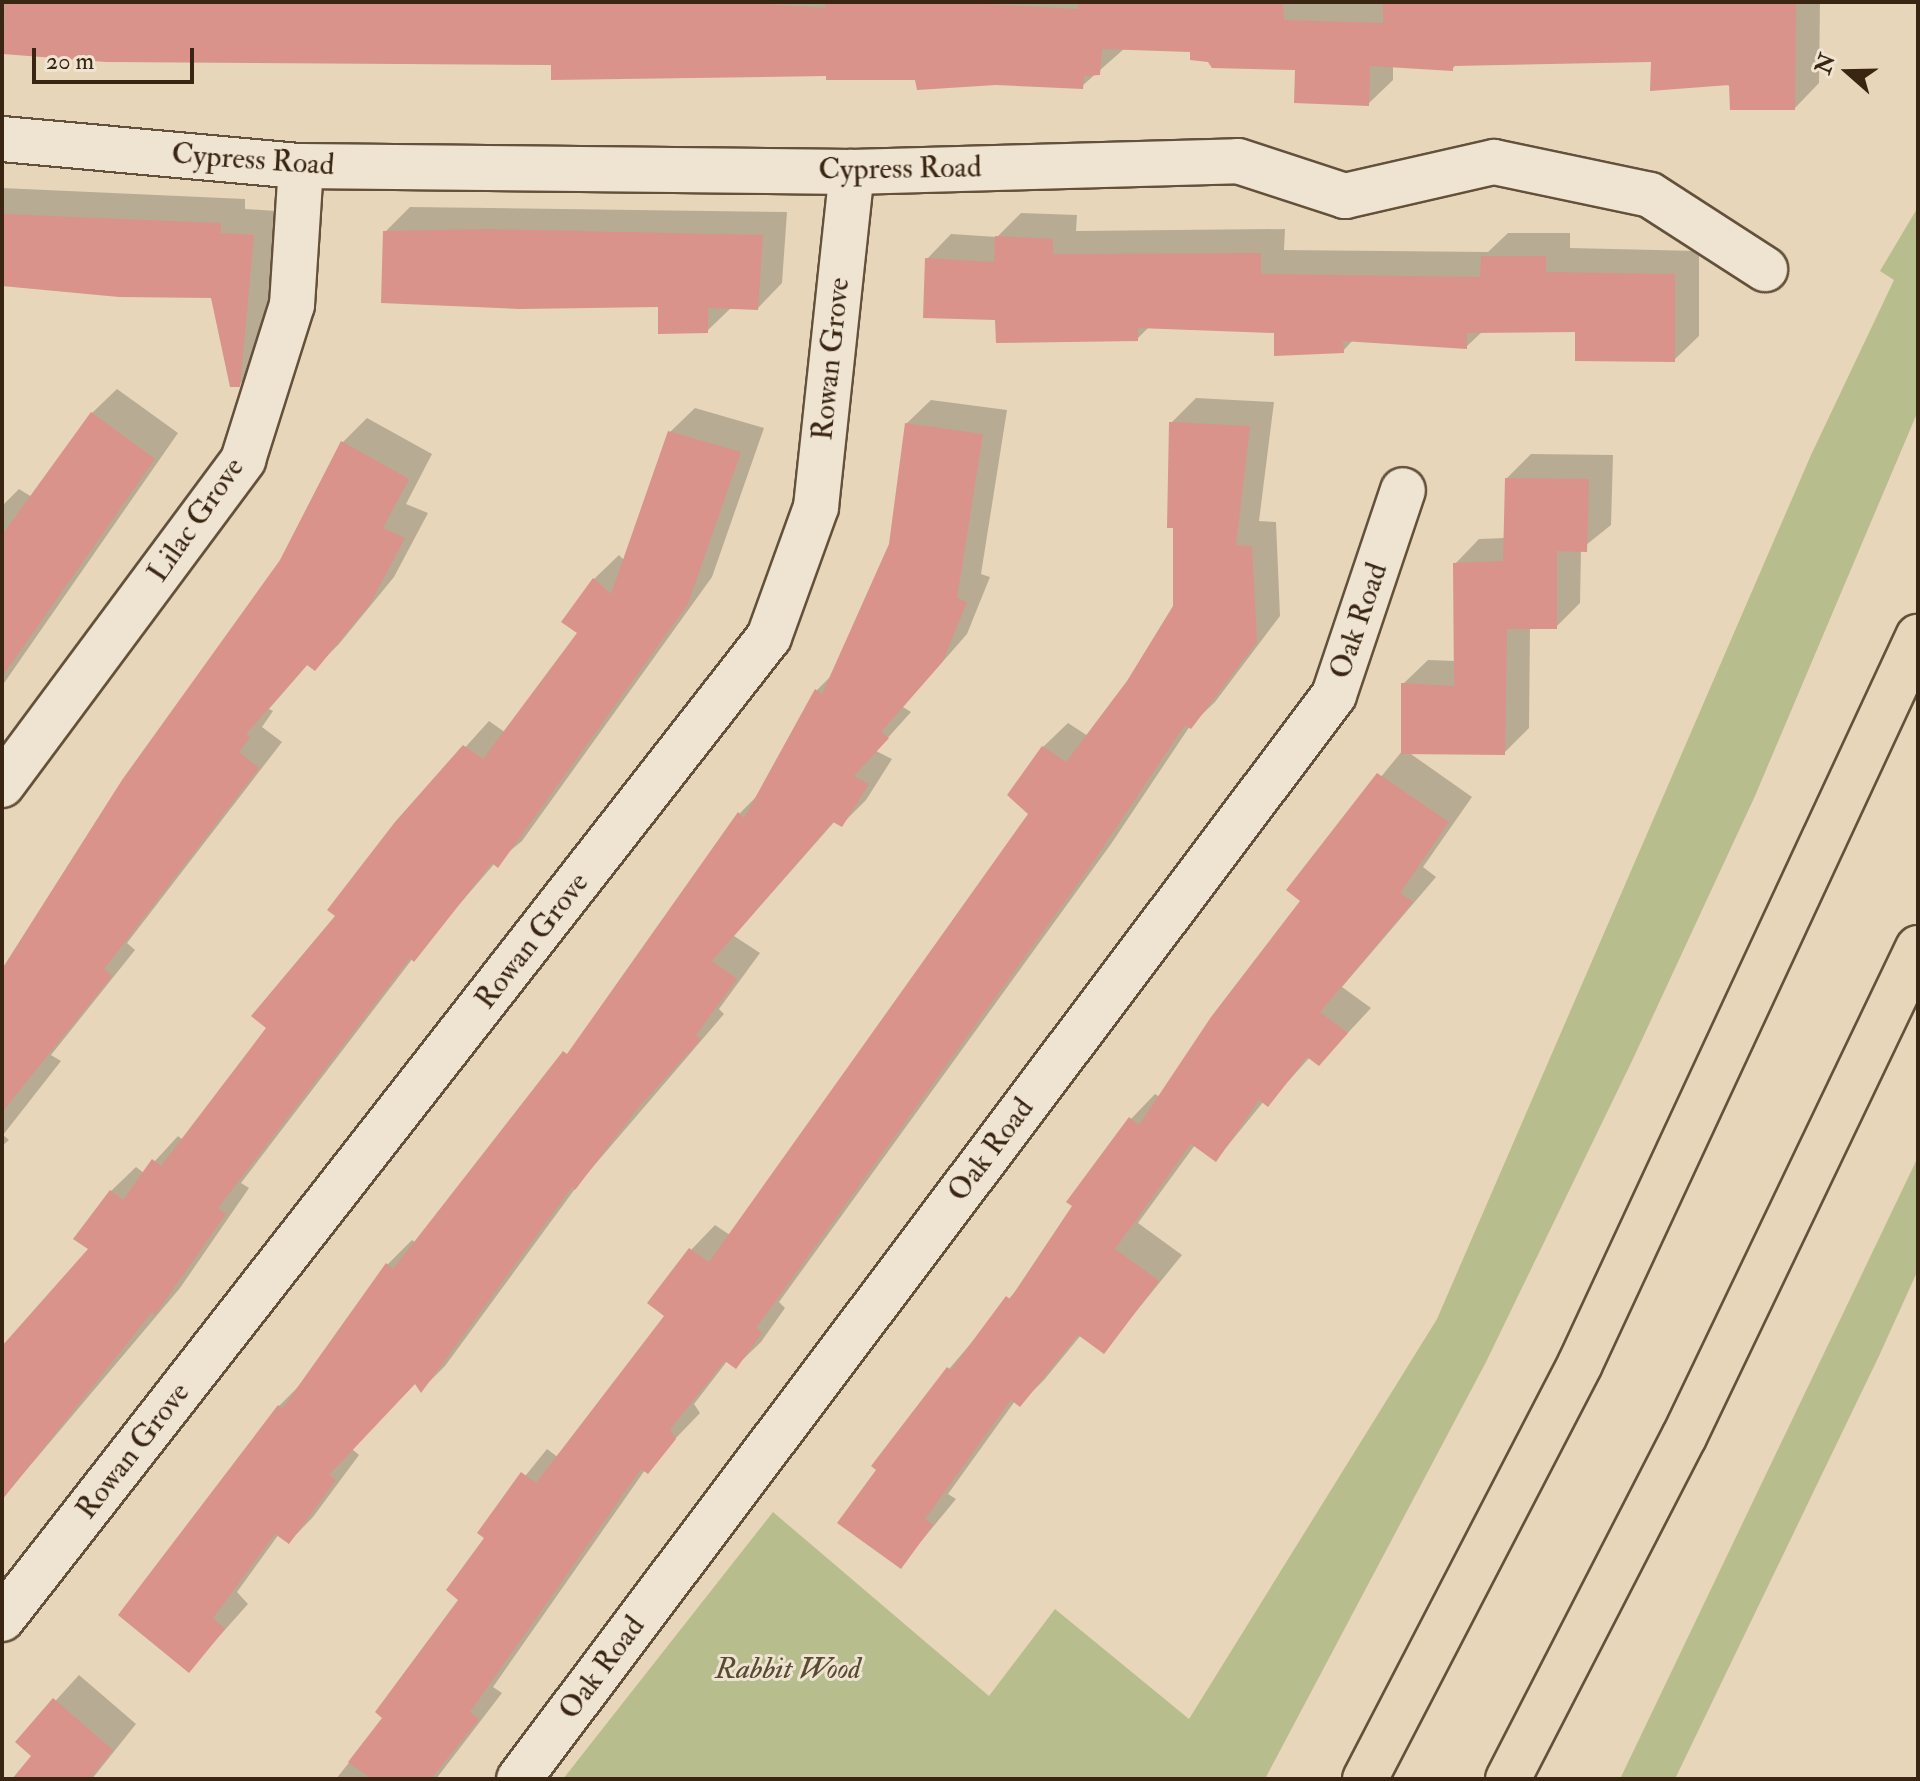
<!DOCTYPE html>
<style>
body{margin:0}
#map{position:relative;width:1920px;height:1781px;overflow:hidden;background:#e7d6ba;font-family:"IM FELL Double Pica",serif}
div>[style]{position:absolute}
.green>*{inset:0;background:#b8bd8e}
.shadow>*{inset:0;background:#0003}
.building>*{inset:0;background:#d9938a}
.roads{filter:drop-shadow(2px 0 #64513b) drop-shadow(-2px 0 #64513b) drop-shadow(0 2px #64513b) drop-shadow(0 -2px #64513b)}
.street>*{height:44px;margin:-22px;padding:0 22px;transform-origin:22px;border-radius:22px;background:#efe4d2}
.highway>*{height:44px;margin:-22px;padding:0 22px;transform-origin:22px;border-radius:22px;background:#e7d6ba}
span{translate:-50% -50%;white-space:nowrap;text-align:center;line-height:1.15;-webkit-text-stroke:6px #efe4d2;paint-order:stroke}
.street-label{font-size:30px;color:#392511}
.park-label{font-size:30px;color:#594b30;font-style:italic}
.frame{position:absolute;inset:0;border:4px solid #392511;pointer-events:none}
.north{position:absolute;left:1808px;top:32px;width:80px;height:80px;-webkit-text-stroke:6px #efe4d2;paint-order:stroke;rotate:290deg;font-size:22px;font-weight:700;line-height:32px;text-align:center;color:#392511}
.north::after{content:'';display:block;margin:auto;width:28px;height:36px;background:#392511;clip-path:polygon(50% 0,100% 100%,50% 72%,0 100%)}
.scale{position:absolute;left:32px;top:48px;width:162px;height:36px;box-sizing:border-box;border:4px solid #392511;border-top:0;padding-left:10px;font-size:24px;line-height:28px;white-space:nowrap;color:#392511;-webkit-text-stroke:6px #efe4d2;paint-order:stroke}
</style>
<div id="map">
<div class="green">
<div style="clip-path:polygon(1918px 207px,1918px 411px,1755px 796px,1632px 1061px,1486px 1362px,1265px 1779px,563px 1779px,773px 1512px,989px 1696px,1055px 1609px,1189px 1719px,1437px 1319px,1811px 455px,1894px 280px,1880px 271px)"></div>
<div style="clip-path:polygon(1918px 1157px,1918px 1270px,1879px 1356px,1675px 1779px,1620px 1779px)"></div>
</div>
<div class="shadow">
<div style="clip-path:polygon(2px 2px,1820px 2px,1819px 83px,1795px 108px,1653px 60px,1458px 63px,1452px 69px,1393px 66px,1393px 80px,1368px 104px,1297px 69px,1210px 60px,1192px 50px,1125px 48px,1082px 86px,553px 63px,106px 60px,2px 52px)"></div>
<div style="clip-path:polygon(2px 188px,245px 199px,245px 209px,277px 211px,263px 360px,239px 385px,212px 296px,2px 284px)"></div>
<div style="clip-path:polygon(410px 207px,787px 212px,782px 283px,758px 308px,732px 307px,707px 331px,660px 305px,385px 232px)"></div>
<div style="clip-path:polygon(1021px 213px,1077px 215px,1076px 231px,1285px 229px,1284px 250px,1488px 252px,1508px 233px,1570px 233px,1570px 248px,1699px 251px,1699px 336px,1674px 360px,1578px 330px,1483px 331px,1466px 347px,1353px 340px,1343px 351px,1276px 331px,1150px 326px,1137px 339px,997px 318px,927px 259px,951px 234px,997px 237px)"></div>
<div style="clip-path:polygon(117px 389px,178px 433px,2px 686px,2px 506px,19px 489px,32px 497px,92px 413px)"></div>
<div style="clip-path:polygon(1196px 398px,1274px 402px,1259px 521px,1276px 522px,1280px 616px,1215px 702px,1190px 726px,1111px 844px,779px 1302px,785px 1308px,761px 1342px,736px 1366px,728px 1360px,694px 1404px,700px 1413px,645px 1470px,493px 1687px,502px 1693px,436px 1779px,336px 1779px,385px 1717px,461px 1599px,487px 1537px,480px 1532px,547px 1449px,559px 1458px,667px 1315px,691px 1250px,715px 1225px,730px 1235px,1031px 814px,1043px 747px,1068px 723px,1088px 736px,1129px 682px,1175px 607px,1171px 423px)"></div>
<div style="clip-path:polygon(931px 400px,1007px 410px,981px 574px,990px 577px,967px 634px,903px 707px,911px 712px,876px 751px,892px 759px,866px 800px,841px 825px,835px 821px,734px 936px,760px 953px,719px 1009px,724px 1014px,580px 1182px,445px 1366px,421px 1390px,416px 1382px,352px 1449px,359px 1455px,313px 1517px,289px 1542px,279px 1534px,237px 1592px,248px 1604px,189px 1670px,279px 1406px,304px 1381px,388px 1264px,412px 1240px,416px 1243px,584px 1033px,740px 813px,760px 793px,817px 690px,833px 674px,891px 545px,906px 424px)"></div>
<div style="clip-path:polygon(695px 408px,764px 428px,712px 577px,522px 841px,495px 863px,413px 958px,241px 1183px,249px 1188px,180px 1288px,2px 1499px,2px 1359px,91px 1249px,111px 1191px,136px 1167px,144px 1173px,178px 1136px,183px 1140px,268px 1027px,397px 823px,489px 721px,506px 733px,579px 633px,594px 579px,619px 555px,625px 561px,670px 432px)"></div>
<div style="clip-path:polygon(367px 418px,432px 454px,406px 504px,428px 513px,394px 577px,339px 644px,315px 668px,308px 664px,269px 709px,273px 711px,262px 727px,282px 742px,127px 943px,135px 950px,51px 1055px,61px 1061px,3px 1135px,9px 1140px,2px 1146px,2px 973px,281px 561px,343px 442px)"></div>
<div style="clip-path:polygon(1531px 454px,1613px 455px,1611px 525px,1581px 549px,1580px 603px,1556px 627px,1530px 627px,1529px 728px,1504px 753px,1408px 752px,1472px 797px,1423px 867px,1436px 877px,1342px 987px,1371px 1008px,1319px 1064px,1310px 1057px,1268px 1104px,1264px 1101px,1216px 1160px,1195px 1145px,1138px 1223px,1182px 1255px,1104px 1351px,1081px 1335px,1044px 1380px,1020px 1404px,1015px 1401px,948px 1494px,956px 1499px,900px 1567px,949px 1369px,1025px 1280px,1074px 1205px,1069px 1201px,1131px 1119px,1155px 1094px,1160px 1097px,1303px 900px,1288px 890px,1403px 750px,1403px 684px,1428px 660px,1456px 661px,1455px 564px,1479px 539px,1505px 538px,1507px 478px)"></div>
<div style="clip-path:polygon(79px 1675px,136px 1724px,92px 1779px,15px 1779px,34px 1756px,18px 1742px)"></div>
</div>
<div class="building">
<div style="clip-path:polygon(5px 2px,737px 2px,825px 8px,825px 2px,944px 2px,1078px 9px,1078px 2px,1283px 2px,1284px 20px,1383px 23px,1383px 2px,1796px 2px,1795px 110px,1730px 110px,1729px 85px,1650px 91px,1651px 62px,1453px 66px,1453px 71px,1370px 66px,1369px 106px,1294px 103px,1295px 70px,1212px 68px,1208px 62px,1190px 60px,1190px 52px,1102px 49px,1100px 75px,1084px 76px,1083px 89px,996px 85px,917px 90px,915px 80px,826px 80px,826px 76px,551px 80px,551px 65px,106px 62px,3px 54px)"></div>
<div style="clip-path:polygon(2px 214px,221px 223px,221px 233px,254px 235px,240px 387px,230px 387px,211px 298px,119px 297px,2px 286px)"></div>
<div style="clip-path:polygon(485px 229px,763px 235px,758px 310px,708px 308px,708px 333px,658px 334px,658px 307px,519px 309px,381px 303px,383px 231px)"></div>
<div style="clip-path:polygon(995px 236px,1053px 239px,1053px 254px,1261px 253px,1261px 274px,1480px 277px,1481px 256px,1546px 256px,1546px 272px,1675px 274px,1675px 362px,1575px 361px,1575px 332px,1467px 333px,1467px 349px,1343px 341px,1344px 353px,1274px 356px,1274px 333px,1138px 328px,1138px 341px,996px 343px,995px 320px,923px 318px,925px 258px,994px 262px)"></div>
<div style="clip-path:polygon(91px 412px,155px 459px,2px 677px,2px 535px)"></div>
<div style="clip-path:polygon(1169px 422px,1250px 426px,1236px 545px,1252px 546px,1257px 642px,1191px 729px,1185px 725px,1087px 871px,756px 1328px,762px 1333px,736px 1369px,725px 1361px,670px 1429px,676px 1439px,648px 1474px,641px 1469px,470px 1712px,479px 1719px,431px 1779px,372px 1779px,348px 1762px,382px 1718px,375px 1712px,458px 1600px,446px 1590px,484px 1538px,477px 1533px,521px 1472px,536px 1483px,664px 1316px,647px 1303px,689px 1248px,709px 1262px,1028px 814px,1007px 795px,1042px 746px,1066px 762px,1127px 681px,1173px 606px,1173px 528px,1167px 528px)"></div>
<div style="clip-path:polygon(905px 423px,983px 434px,957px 598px,967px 602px,943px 661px,881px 732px,889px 738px,854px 776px,869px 784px,842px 827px,833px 822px,712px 961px,737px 979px,696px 1035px,701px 1039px,637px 1109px,575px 1190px,572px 1187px,421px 1393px,415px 1384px,329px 1475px,336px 1480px,289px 1544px,275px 1534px,213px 1618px,225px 1629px,189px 1673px,118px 1615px,278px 1405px,282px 1409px,386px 1263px,393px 1269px,563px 1051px,567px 1054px,738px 812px,744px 818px,815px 689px,822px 694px,889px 544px)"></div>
<div style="clip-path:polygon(668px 431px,741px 452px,688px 604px,498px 868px,492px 863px,414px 962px,410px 958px,218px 1208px,226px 1214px,155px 1315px,152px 1312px,2px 1500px,2px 1346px,88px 1249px,73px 1239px,110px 1190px,123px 1200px,152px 1159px,161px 1166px,266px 1028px,251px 1016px,335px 916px,327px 910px,395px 822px,463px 745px,483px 759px,577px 633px,561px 622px,593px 578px,611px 594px)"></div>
<div style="clip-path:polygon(341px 441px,409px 479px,383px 528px,405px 538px,370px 604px,315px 671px,307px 665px,246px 734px,250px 737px,239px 752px,259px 768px,104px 969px,112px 976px,2px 1112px,2px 969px,122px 780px,280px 560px)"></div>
<div style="clip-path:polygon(1505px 478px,1589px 479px,1587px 552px,1557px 551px,1557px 629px,1507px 629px,1505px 755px,1401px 754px,1401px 683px,1454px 686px,1453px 563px,1503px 561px)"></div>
<div style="clip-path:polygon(1377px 773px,1449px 822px,1400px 893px,1413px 902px,1320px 1012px,1348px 1033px,1319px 1066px,1307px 1057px,1268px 1107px,1259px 1100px,1216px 1162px,1191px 1144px,1115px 1249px,1159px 1281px,1104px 1354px,1078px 1335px,1020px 1407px,1011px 1400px,925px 1519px,933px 1525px,901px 1569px,837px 1523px,876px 1470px,871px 1466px,947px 1367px,951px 1370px,1006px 1296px,1010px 1299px,1072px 1206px,1066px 1202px,1129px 1117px,1139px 1125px,1211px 1017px,1300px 901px,1286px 890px)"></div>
<div style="clip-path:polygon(53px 1698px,113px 1750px,90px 1779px,12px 1779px,31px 1756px,15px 1742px)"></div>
</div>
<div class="roads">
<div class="street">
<div style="left:2px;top:139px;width:300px;rotate:5.2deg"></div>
<div style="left:301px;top:166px;width:551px;rotate:0.62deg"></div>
<div style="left:852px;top:172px;width:386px;rotate:-1.6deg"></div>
<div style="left:1238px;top:161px;width:113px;rotate:18.1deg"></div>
<div style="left:1345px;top:196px;width:153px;rotate:-12.9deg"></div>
<div style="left:1494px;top:162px;width:159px;rotate:11.9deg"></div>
<div style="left:1650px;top:195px;width:137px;rotate:32.8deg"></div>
<div style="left:2px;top:785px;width:405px;rotate:-53.4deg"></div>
<div style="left:243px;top:460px;width:163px;rotate:-72.5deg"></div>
<div style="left:292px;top:305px;width:139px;rotate:-86.3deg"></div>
<div style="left:2px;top:1619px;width:1246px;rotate:-52.01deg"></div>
<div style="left:769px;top:637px;width:138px;rotate:-70.1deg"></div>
<div style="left:816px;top:507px;width:337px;rotate:-83.9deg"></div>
<div style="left:519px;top:1779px;width:1356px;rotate:-53.06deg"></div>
<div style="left:1334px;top:695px;width:216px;rotate:-71.4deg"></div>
</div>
<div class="highway">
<div style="left:1365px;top:1779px;width:467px;rotate:-62.6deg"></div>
<div style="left:1580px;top:1364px;width:802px;rotate:-65.07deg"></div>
<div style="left:1508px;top:1779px;width:385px;rotate:-62.8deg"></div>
<div style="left:1684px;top:1437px;width:542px;rotate:-64.43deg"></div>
</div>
</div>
<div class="street-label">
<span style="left:253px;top:160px;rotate:4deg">Cypress Road</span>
<span style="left:900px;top:169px;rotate:-1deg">Cypress Road</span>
<span style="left:831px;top:359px;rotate:-84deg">Rowan Grove</span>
<span style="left:196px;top:520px;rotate:-55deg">Lilac Grove</span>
<span style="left:1359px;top:621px;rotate:-71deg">Oak Road</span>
<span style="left:532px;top:941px;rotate:-52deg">Rowan Grove</span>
<span style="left:991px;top:1150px;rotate:-53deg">Oak Road</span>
<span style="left:133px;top:1451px;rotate:-52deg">Rowan Grove</span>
<span style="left:602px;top:1668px;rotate:-53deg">Oak Road</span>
</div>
<div class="park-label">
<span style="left:788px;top:1669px">Rabbit Wood</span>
</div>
<div class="frame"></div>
<div class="north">N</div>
<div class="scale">20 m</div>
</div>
